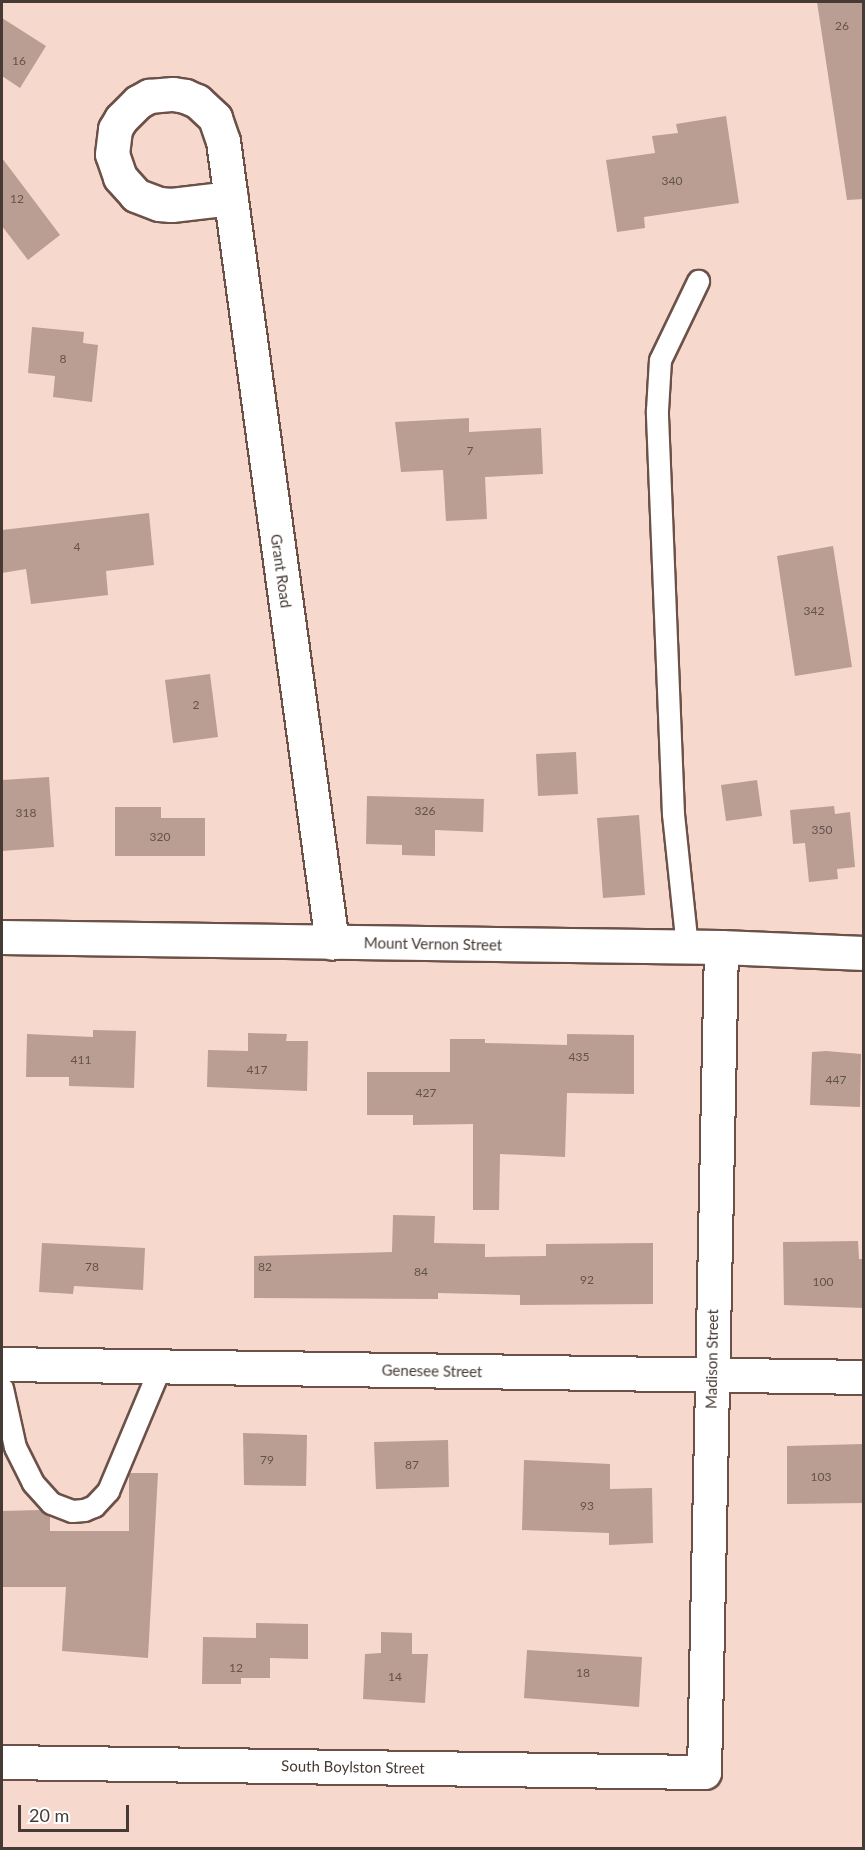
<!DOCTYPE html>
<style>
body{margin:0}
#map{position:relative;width:865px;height:1850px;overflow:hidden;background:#f7d8cd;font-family:Lato,sans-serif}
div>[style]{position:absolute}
.building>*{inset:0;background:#ba9d93}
.roads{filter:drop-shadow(2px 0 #6b5148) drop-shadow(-2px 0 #6b5148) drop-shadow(0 2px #6b5148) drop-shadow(0 -2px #6b5148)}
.lane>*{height:21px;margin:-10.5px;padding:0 10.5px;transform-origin:10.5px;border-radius:10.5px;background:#fff}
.street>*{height:33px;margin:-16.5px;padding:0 16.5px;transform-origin:16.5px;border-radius:16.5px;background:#fff}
.secondary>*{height:33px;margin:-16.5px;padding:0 16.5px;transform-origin:16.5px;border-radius:16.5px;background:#fff}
span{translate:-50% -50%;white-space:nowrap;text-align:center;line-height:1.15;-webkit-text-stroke:4.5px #fff;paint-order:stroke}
.number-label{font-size:12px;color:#63534c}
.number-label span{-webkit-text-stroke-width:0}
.street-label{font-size:15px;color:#463a35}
.frame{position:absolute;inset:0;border:3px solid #463a35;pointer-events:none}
.scale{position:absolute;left:18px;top:1805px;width:111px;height:27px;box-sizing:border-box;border:3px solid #463a35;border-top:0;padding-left:8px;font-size:18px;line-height:21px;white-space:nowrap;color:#463a35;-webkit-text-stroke:4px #fff;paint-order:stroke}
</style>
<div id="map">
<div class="building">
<div style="clip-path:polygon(817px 2px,864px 2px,864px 199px,847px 200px)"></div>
<div style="clip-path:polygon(2px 18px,46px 46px,20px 88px,2px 76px)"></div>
<div style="clip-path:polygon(726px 116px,739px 203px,644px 217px,645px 228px,617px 232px,606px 160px,655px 153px,652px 136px,678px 133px,676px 124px)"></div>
<div style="clip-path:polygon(2px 158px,60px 235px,28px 260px,2px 226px)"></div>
<div style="clip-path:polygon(32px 327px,84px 332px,83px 343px,98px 345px,92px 402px,53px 397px,55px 376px,28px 373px)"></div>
<div style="clip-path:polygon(469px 418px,469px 432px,541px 428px,543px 474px,485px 477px,487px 519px,446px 521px,443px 470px,401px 472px,395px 422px)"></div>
<div style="clip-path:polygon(149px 513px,154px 565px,106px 571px,108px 595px,31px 604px,26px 569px,2px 573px,2px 530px)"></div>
<div style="clip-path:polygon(833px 546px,852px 667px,795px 676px,777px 556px)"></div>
<div style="clip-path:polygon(210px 674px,218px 737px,173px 743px,165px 680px)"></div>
<div style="clip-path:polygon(576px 752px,578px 794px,538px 796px,536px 754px)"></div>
<div style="clip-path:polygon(49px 777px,54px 847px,2px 851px,2px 780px)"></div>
<div style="clip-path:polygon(757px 780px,762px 816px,726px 821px,721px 785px)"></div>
<div style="clip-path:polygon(367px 796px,484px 799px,483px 832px,435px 830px,435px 856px,402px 855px,402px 845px,366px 844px)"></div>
<div style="clip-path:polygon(834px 806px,835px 814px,850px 812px,855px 867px,837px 869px,838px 879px,809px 882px,805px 843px,793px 844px,790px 810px)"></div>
<div style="clip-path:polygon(115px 807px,161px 807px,161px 818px,205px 818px,205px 856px,115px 856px)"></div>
<div style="clip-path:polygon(639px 815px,645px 895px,603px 898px,597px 818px)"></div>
<div style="clip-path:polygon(93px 1030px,136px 1031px,134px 1088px,69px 1086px,69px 1077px,26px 1077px,27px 1034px,93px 1037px)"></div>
<div style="clip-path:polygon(248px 1033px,287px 1034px,286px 1041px,308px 1041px,307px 1091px,207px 1087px,208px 1050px,248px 1051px)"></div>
<div style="clip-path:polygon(567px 1034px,634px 1035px,634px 1094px,567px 1093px,565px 1157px,500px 1154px,499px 1210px,473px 1210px,473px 1124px,413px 1125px,413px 1115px,367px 1115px,367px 1072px,450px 1072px,450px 1039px,485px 1039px,485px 1043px,567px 1045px)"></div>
<div style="clip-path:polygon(826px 1051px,861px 1054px,860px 1107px,810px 1105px,812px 1052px)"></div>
<div style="clip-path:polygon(393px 1215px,435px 1216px,434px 1243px,485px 1244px,485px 1257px,546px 1256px,546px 1244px,653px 1243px,653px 1304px,520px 1305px,520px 1295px,438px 1293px,438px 1299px,254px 1298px,254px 1256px,392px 1252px)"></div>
<div style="clip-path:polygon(858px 1241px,859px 1259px,864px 1259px,864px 1308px,784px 1305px,783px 1242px)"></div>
<div style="clip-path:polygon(42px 1243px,145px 1248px,143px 1290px,74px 1286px,73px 1294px,39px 1292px)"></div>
<div style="clip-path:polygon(243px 1433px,307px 1435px,306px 1486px,244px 1485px)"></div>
<div style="clip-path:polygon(448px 1440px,449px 1487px,376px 1489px,374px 1442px)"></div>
<div style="clip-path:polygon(864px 1444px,864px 1503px,787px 1504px,787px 1446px)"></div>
<div style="clip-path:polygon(524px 1460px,610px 1464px,610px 1489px,652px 1488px,653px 1543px,609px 1545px,609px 1533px,522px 1530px)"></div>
<div style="clip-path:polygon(129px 1473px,158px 1473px,148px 1658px,62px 1651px,66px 1587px,2px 1587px,2px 1511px,40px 1510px,50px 1516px,50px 1531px,129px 1531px)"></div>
<div style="clip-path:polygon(256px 1623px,308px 1624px,308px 1659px,270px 1658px,270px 1678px,241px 1678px,241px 1684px,202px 1684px,203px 1637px,256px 1638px)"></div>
<div style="clip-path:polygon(381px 1632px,412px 1633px,412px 1654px,428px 1654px,425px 1703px,363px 1699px,365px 1654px,381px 1653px)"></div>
<div style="clip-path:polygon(527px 1650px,642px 1657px,639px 1707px,524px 1698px)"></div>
</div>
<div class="roads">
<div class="lane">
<div style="left:687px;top:947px;width:134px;rotate:-96deg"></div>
<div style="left:673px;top:814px;width:404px;rotate:-92.3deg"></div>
<div style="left:657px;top:410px;width:50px;rotate:-86.6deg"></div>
<div style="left:660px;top:360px;width:88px;rotate:-64.3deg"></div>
<div style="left:2px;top:1388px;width:60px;rotate:77.6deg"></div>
<div style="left:15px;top:1447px;width:40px;rotate:63.4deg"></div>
<div style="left:33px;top:1483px;width:27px;rotate:48deg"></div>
<div style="left:51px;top:1503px;width:22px;rotate:21deg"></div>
<div style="left:72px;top:1511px;width:12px;rotate:-5deg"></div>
<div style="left:84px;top:1510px;width:11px;rotate:-22deg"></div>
<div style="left:94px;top:1506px;width:21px;rotate:-47deg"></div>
<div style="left:108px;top:1491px;width:134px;rotate:-67.2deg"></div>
</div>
<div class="street">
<div style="left:231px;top:198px;width:60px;rotate:173.3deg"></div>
<div style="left:171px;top:205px;width:12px;rotate:-175deg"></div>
<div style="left:159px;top:204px;width:25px;rotate:-159deg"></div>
<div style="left:136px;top:195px;width:24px;rotate:-132deg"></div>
<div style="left:120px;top:177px;width:24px;rotate:-109deg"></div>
<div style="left:112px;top:154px;width:25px;rotate:-83deg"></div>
<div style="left:115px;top:129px;width:12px;rotate:-59deg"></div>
<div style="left:121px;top:119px;width:24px;rotate:-45deg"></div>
<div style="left:138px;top:102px;width:13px;rotate:-29deg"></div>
<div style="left:149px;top:96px;width:24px;rotate:-5deg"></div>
<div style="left:173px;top:94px;width:12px;rotate:9deg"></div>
<div style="left:185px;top:96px;width:13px;rotate:23deg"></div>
<div style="left:197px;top:101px;width:25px;rotate:43deg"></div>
<div style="left:215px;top:118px;width:24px;rotate:71deg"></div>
<div style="left:223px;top:141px;width:809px;rotate:82.26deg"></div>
<div style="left:2px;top:1364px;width:862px;rotate:0.86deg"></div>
<div style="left:2px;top:1762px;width:702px;rotate:0.82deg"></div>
<div style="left:704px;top:1772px;width:825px;rotate:-88.82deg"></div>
</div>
<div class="secondary">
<div style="left:2px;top:937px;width:719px;rotate:0.8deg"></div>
<div style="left:721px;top:947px;width:143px;rotate:2.4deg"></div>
</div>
</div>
<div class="number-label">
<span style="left:842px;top:26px">26</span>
<span style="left:19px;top:61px">16</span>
<span style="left:672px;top:181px">340</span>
<span style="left:17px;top:199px">12</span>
<span style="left:63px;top:359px">8</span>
<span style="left:470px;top:451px">7</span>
<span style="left:77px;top:547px">4</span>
<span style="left:814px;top:611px">342</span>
<span style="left:196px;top:705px">2</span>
<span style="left:425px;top:811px">326</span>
<span style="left:26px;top:813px">318</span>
<span style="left:822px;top:830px">350</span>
<span style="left:160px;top:837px">320</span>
<span style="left:579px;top:1057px">435</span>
<span style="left:81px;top:1060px">411</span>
<span style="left:257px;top:1070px">417</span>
<span style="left:836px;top:1080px">447</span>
<span style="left:426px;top:1093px">427</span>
<span style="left:92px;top:1267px">78</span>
<span style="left:265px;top:1267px">82</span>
<span style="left:421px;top:1272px">84</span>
<span style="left:587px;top:1280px">92</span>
<span style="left:823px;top:1282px">100</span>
<span style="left:267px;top:1460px">79</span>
<span style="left:412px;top:1465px">87</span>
<span style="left:821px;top:1477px">103</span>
<span style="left:587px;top:1506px">93</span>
<span style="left:236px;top:1668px">12</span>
<span style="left:583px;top:1673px">18</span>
<span style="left:395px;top:1677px">14</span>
</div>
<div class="street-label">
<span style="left:281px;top:571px;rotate:82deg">Grant Road</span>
<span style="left:433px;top:944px;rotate:1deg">Mount Vernon Street</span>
<span style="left:712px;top:1359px;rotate:-89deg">Madison Street</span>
<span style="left:432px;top:1371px;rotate:1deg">Genesee Street</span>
<span style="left:353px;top:1767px;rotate:1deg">South Boylston Street</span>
</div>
<div class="frame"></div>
<div class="scale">20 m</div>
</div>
